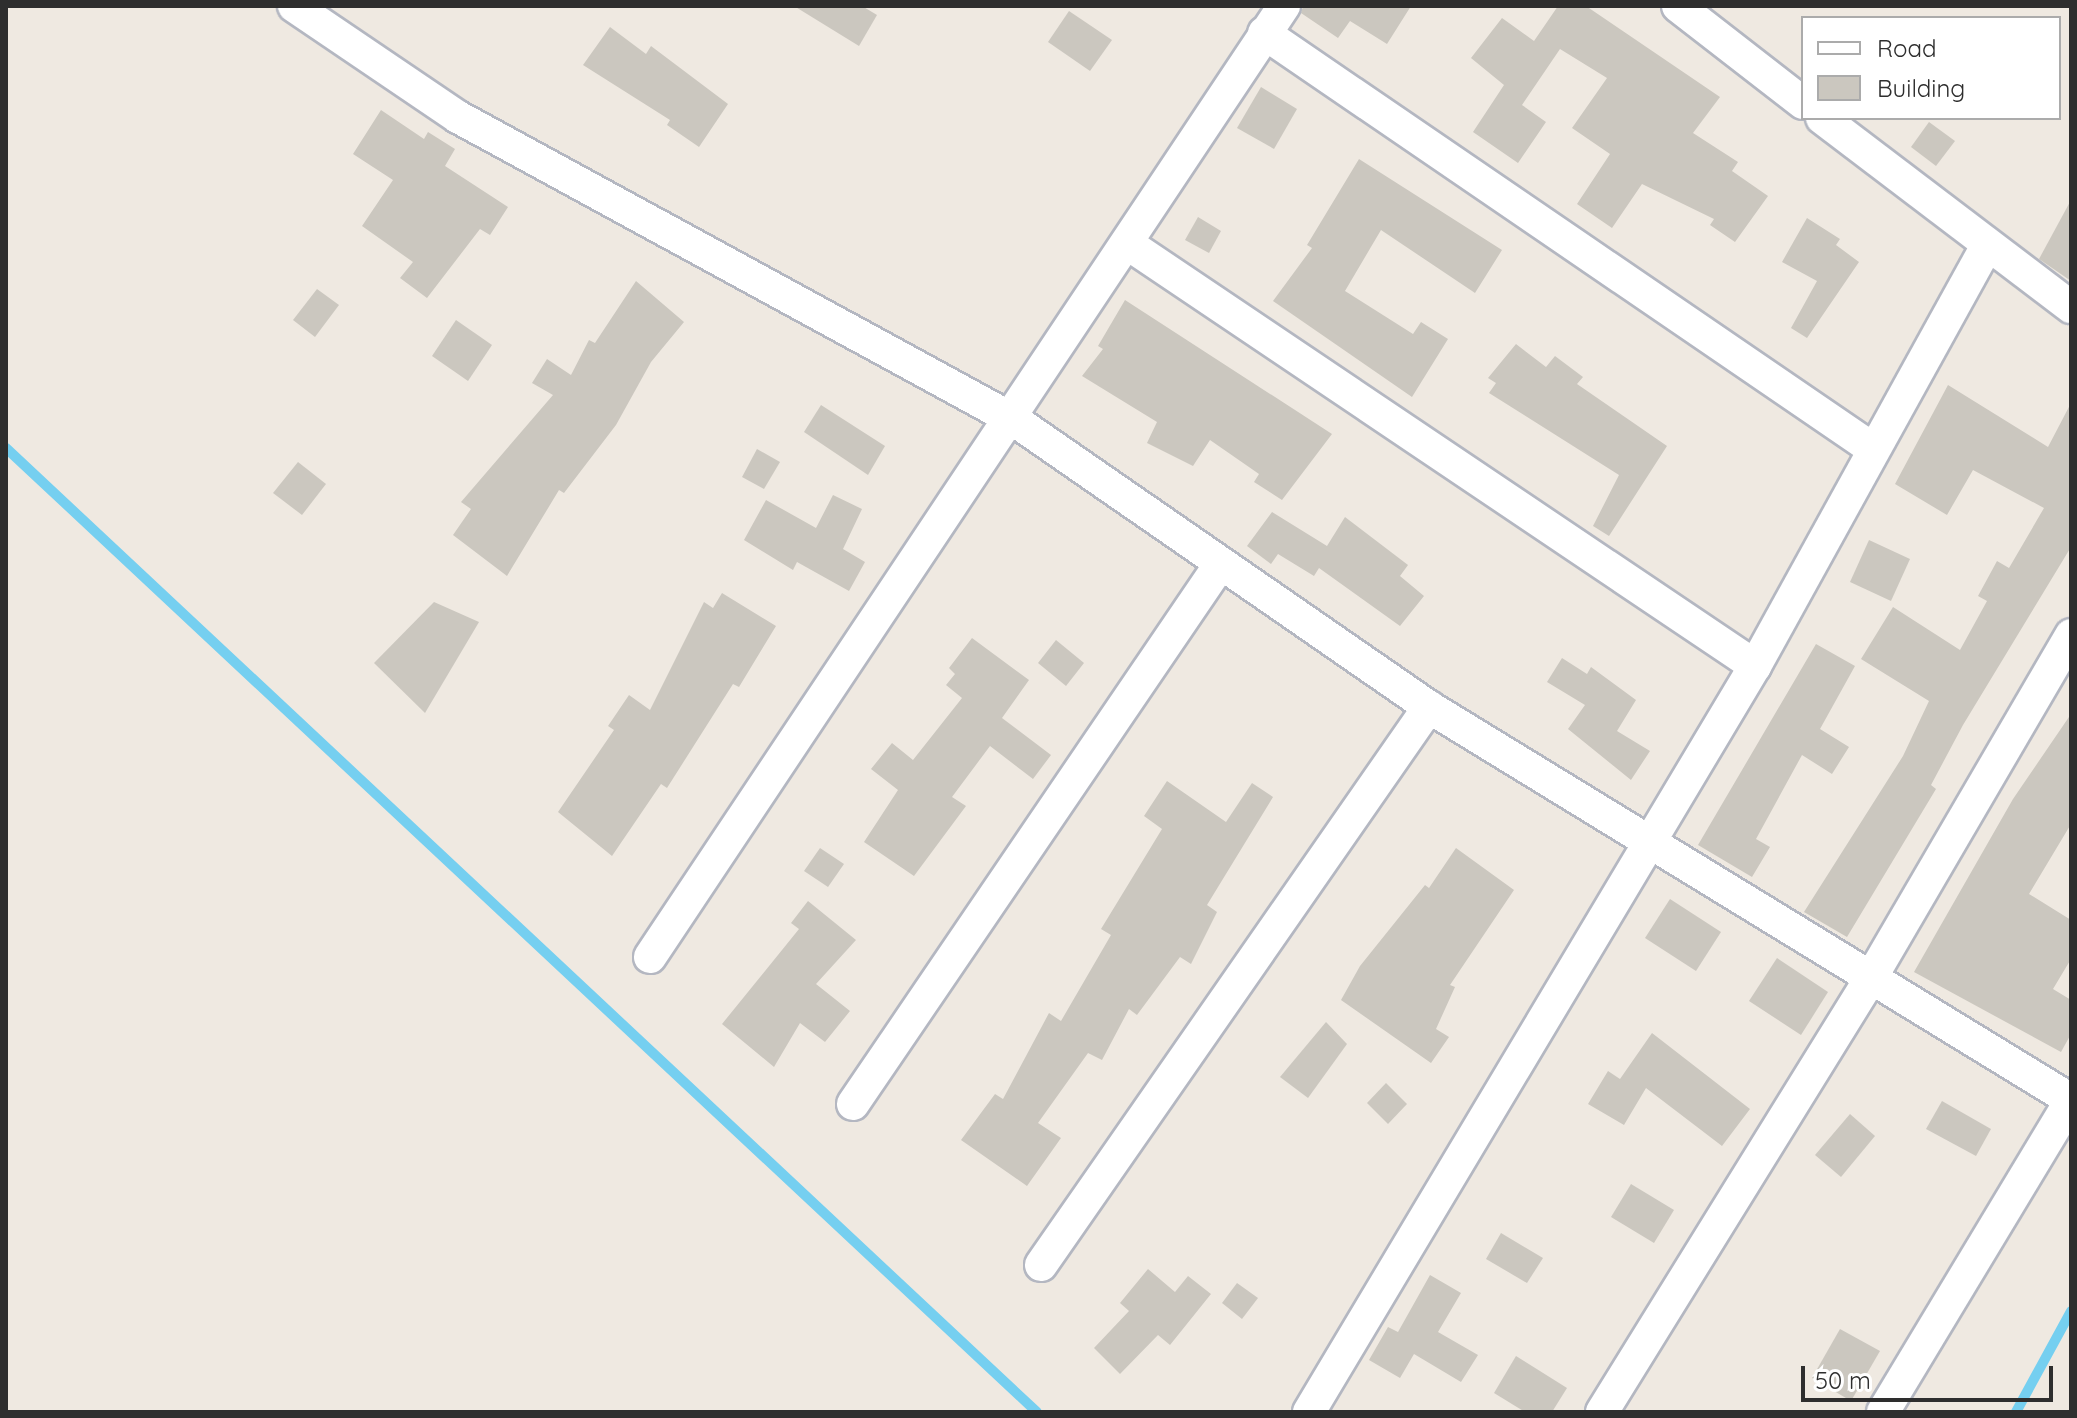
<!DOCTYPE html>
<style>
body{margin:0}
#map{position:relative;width:2077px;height:1418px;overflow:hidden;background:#efe9e1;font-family:Quicksand,sans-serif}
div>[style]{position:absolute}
.stream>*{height:10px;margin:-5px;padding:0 5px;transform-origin:5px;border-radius:5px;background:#75cff0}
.building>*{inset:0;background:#cbc7bf}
.roads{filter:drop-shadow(2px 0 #b4b7c1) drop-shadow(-2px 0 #b4b7c1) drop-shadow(0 2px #b4b7c1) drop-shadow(0 -2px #b4b7c1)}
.street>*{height:32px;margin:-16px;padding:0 16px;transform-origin:16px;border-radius:16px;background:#fff}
span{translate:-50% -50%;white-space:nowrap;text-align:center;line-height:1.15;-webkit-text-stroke:7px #fff;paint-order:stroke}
.frame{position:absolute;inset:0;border:8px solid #2e2e2e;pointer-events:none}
.legend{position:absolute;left:1801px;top:16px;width:260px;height:104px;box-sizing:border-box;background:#fff;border:2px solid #ababab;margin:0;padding:10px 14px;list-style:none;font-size:24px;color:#2e2e2e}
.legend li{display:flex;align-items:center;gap:16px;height:40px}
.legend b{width:40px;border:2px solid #ababab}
.scale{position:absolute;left:1801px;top:1366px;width:252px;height:36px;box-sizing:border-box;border:4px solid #2e2e2e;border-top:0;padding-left:10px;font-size:24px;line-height:28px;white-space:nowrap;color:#2e2e2e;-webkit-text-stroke:6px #fff;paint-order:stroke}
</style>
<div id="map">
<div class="stream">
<div style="left:6px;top:448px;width:1411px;rotate:43.08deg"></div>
<div style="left:2016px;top:1412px;width:115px;rotate:-61.4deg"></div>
</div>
<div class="building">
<div style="clip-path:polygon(794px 6px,862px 6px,877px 15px,859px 46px)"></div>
<div style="clip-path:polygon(1303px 6px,1411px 6px,1387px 44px,1350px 21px,1338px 38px,1301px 13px)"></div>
<div style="clip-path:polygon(1558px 6px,1586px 6px,1720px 97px,1693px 133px,1738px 162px,1732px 171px,1768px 196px,1735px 242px,1710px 225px,1714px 219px,1642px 184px,1612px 228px,1577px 204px,1610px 154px,1572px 128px,1607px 78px,1560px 49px,1522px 105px,1546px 122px,1518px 163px,1473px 132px,1504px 85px,1471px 58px,1502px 18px,1534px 41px)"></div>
<div style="clip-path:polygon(1069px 11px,1112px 40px,1090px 71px,1048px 42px)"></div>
<div style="clip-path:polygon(610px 27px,646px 54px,651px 46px,728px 104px,699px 147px,667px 125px,670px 120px,583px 65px)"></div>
<div style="clip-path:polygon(1261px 87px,1297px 109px,1274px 149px,1237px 128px)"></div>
<div style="clip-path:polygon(381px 110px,424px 139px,428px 132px,455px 149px,445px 166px,508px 207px,490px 235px,480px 229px,427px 298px,400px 278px,413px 262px,362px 226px,393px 180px,353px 154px)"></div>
<div style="clip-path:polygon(1929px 122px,1955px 141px,1936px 166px,1911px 147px)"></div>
<div style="clip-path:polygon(1359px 159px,1502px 250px,1475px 293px,1381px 230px,1345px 291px,1413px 334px,1421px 322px,1448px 339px,1412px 397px,1273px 301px,1312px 248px,1307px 245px)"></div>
<div style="clip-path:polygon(2071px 200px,2071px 281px,2039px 259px)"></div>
<div style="clip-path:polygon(1198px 217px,1221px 231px,1209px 253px,1185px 240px)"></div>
<div style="clip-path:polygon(1807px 218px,1840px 239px,1836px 245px,1859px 262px,1807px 338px,1791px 328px,1817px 281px,1782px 262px)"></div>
<div style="clip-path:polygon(636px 281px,684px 322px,651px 362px,616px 425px,564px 493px,559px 490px,507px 576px,453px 535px,471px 509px,461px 502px,553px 395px,532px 383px,547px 359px,571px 375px,589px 340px,595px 343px)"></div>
<div style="clip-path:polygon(317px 289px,339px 305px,315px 337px,293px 320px)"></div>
<div style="clip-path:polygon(1125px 300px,1332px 434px,1282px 500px,1254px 482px,1259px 474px,1210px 440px,1193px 466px,1147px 443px,1157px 422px,1082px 376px,1103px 349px,1098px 346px)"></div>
<div style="clip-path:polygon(456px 320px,492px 345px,468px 381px,432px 356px)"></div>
<div style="clip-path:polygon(1516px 344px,1546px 367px,1555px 356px,1583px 377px,1577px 384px,1667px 446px,1609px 536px,1593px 526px,1619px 475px,1489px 393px,1496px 383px,1488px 378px)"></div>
<div style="clip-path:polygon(1948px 385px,2048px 447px,2071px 403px,2071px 547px,1963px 725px,1931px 785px,1936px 789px,1847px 937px,1804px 912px,1903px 756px,1929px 701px,1861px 659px,1893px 607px,1960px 650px,1987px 601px,1978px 596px,1997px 561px,2009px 568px,2044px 508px,1973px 470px,1947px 515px,1895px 484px)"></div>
<div style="clip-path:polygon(821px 405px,885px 446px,868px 475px,804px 432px)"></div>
<div style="clip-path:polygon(757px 449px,780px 462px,764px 489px,742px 477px)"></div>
<div style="clip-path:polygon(298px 462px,326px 484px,302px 515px,273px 493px)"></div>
<div style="clip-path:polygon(833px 495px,862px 509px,843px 549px,865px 562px,849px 591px,797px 562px,793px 570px,744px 540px,766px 500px,816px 528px)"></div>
<div style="clip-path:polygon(1272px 512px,1327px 546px,1345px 517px,1408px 565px,1400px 576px,1424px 596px,1400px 626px,1319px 568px,1314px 576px,1278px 554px,1271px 564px,1247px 546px)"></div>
<div style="clip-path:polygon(1869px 540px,1910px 559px,1891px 601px,1850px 582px)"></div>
<div style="clip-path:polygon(722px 593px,776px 626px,739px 687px,733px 684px,667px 788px,661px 784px,612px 856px,558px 812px,614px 730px,608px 726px,629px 695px,650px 710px,704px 602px,713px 608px)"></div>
<div style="clip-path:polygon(434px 602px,479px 622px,425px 713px,374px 663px)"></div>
<div style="clip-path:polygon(972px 638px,1029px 680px,1002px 718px,1051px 755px,1033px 779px,990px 746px,952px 797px,966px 806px,914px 876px,864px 842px,898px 790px,871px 769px,892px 743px,913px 760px,962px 698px,946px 685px,955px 674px,949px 668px)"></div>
<div style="clip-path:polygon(1056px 640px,1084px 663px,1066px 686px,1038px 663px)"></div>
<div style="clip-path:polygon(1816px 644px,1855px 666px,1820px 729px,1849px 747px,1832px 774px,1802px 755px,1756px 839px,1770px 847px,1752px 877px,1698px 845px)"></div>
<div style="clip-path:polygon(1562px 658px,1587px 674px,1591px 667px,1636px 700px,1617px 731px,1650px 751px,1631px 780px,1568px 729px,1585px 705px,1547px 682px)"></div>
<div style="clip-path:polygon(2071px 714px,2071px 824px,2029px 894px,2071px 920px,2071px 959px,2053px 989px,2071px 1000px,2071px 1034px,2061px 1052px,1914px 972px,2013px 799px)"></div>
<div style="clip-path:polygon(1167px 781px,1226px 822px,1252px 783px,1273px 797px,1207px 905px,1217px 912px,1191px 964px,1180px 957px,1137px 1015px,1129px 1009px,1102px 1060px,1088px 1053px,1038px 1123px,1061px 1138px,1027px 1186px,961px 1140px,995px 1094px,1003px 1099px,1049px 1013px,1061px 1021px,1111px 935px,1101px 929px,1162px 829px,1144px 816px)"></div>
<div style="clip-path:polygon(820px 848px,844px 864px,828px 887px,804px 871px)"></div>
<div style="clip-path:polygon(1456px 848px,1514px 890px,1450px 985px,1455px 987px,1436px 1029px,1449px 1037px,1431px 1063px,1341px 1000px,1360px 966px,1425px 885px,1429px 888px)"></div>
<div style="clip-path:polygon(1670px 899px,1721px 932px,1696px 971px,1645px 938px)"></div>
<div style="clip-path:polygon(808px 901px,856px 940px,816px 984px,850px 1011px,825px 1042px,800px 1023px,774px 1067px,722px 1024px,799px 929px,791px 923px)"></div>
<div style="clip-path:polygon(1777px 958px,1828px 992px,1801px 1035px,1749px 1001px)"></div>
<div style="clip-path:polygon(1326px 1022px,1347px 1044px,1308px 1098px,1280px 1077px)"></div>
<div style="clip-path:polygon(1652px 1033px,1750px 1109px,1722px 1146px,1646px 1088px,1624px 1125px,1588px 1104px,1608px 1071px,1620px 1079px)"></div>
<div style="clip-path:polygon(1386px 1083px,1407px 1104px,1388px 1124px,1367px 1103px)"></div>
<div style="clip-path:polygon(1942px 1101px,1991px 1129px,1976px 1156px,1926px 1129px)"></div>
<div style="clip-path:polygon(1850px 1114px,1875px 1136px,1841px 1177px,1815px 1155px)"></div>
<div style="clip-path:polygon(1631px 1184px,1674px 1210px,1654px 1243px,1611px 1217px)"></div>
<div style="clip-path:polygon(1501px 1233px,1543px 1258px,1527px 1283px,1486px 1259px)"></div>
<div style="clip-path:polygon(1148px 1269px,1175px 1292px,1188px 1276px,1211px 1294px,1170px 1345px,1158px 1335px,1120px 1374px,1094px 1348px,1129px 1311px,1120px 1303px)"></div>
<div style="clip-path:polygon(1430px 1275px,1461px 1293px,1438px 1332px,1478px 1355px,1461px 1382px,1414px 1354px,1400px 1378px,1369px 1360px,1388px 1327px,1398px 1332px)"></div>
<div style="clip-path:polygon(1237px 1283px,1258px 1298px,1242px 1319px,1222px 1303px)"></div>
<div style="clip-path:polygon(1840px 1329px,1880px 1351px,1851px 1401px,1812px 1378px)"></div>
<div style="clip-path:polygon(1516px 1356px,1567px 1388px,1552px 1412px,1525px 1412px,1494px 1393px)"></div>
</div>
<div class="roads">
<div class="street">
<div style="left:294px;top:6px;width:198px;rotate:34.1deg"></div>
<div style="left:458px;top:117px;width:633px;rotate:28.59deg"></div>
<div style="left:1014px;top:420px;width:505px;rotate:34.67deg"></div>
<div style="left:1429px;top:707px;width:753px;rotate:31.47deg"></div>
<div style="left:1678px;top:6px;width:158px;rotate:37.8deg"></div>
<div style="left:1264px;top:33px;width:738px;rotate:34.34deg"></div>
<div style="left:1822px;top:118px;width:313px;rotate:37.2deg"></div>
<div style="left:1128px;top:244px;width:756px;rotate:33.94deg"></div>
<div style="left:650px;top:957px;width:1143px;rotate:-56.31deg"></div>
<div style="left:853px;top:1104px;width:654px;rotate:-55.78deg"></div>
<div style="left:1041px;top:1265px;width:680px;rotate:-55.19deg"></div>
<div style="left:1309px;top:1412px;width:869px;rotate:-59.13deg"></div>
<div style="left:1755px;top:666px;width:480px;rotate:-61.1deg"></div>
<div style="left:1602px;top:1412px;width:513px;rotate:-58.23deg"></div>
<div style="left:1872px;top:976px;width:395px;rotate:-59.7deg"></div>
<div style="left:1883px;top:1412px;width:364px;rotate:-58.9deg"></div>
</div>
</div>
<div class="frame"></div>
<ul class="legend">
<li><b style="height:10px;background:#fff"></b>Road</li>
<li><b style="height:22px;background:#cbc7bf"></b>Building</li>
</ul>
<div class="scale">50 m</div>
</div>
